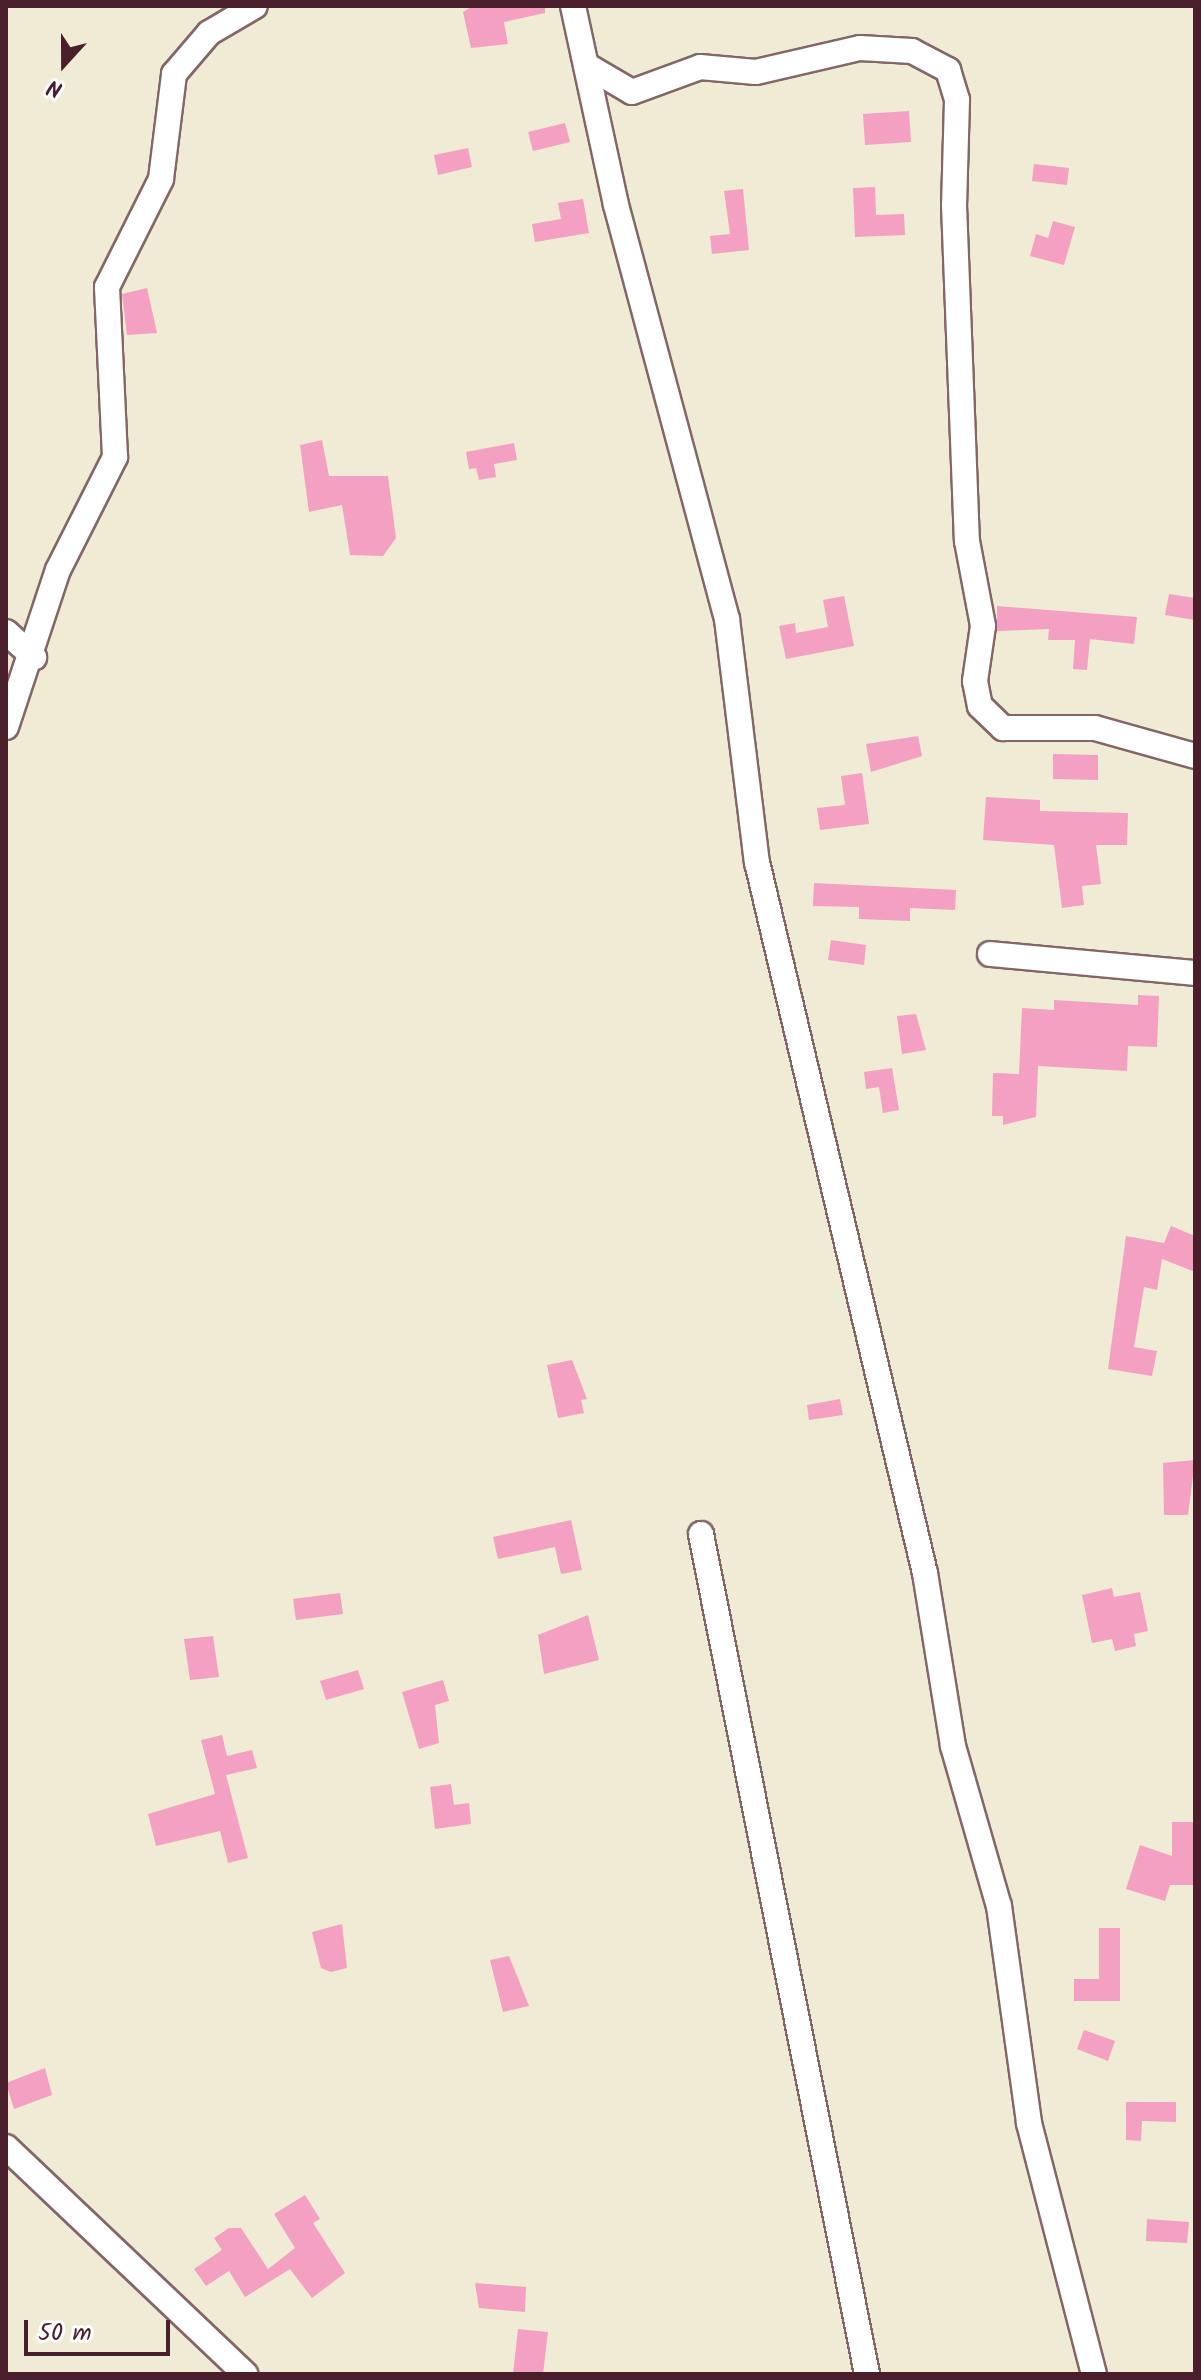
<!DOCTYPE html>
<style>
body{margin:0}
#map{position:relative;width:1201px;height:2380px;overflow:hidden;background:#efebd4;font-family:Kalam,sans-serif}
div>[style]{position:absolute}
.building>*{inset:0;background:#f3a0c3}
.roads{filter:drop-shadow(2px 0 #846666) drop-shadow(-2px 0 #846666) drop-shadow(0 2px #846666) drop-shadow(0 -2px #846666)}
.minor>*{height:24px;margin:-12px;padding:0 12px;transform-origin:12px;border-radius:12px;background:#fff}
span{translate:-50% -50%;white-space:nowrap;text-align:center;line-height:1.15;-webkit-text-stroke:6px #fff;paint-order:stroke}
.frame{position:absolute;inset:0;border:8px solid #4a1f2b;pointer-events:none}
.north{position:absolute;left:24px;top:24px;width:80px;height:80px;-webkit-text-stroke:6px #fff;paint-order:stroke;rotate:201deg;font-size:22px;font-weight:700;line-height:32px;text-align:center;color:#4a1f2b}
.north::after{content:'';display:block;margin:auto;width:28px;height:36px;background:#4a1f2b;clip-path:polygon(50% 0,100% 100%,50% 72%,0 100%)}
.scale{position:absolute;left:24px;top:2320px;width:146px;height:36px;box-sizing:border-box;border:4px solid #4a1f2b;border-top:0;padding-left:10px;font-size:24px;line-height:28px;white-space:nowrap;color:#4a1f2b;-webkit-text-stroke:6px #fff;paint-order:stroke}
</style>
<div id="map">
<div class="building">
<div style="clip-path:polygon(473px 6px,545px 6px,545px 13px,504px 22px,508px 44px,471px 48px,463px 12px)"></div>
<div style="clip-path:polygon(909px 111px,911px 142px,865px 145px,863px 114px)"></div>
<div style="clip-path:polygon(565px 123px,570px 142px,533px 151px,528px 132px)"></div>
<div style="clip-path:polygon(468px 148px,472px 167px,438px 175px,434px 155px)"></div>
<div style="clip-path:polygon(1034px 164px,1069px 168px,1067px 185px,1032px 181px)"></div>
<div style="clip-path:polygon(875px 187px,876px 215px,904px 214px,905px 235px,855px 237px,853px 188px)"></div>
<div style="clip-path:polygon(743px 189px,749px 250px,712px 254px,710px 236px,730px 234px,724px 191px)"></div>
<div style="clip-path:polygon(583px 199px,589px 233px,535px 242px,532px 224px,561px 219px,558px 203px)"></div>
<div style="clip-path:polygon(1053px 221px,1075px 227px,1064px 265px,1030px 256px,1036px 234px,1048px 238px)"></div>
<div style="clip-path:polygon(147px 288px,157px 333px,127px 335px,122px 294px)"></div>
<div style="clip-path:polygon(322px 440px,329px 476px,388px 476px,396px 538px,383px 556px,350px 555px,342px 505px,309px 512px,300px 445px)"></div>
<div style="clip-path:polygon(514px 443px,517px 460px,494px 464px,496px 477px,479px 480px,476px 468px,469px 469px,466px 452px)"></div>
<div style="clip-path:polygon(1169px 594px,1195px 598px,1195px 620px,1165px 615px)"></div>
<div style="clip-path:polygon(844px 596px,854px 646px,786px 659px,779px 626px,795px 623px,796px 633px,828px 627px,823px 600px)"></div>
<div style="clip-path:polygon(997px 606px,1137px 617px,1134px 644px,1090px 639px,1087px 670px,1073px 669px,1075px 640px,1048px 640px,1049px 629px,997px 631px)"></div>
<div style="clip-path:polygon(918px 736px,922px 756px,871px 772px,866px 744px)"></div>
<div style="clip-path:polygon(1053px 754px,1098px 755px,1098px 780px,1053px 779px)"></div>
<div style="clip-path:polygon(862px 773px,869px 824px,820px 830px,817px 808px,845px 805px,841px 776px)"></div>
<div style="clip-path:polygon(986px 797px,1040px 800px,1040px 811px,1128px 813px,1127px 845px,1096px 845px,1101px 884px,1082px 886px,1084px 905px,1062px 908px,1054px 845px,983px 840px)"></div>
<div style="clip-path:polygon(814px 883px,956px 890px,955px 910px,910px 908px,910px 921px,859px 919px,859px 907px,813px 906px)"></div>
<div style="clip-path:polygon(831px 940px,866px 945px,864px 965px,828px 960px)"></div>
<div style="clip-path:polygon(1138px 995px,1159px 996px,1157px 1047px,1128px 1046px,1127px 1071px,1038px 1066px,1036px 1117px,1003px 1125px,1003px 1116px,992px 1116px,993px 1073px,1019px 1074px,1022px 1008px,1054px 1010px,1054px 1000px,1138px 1005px)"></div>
<div style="clip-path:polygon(916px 1014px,926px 1050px,902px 1054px,897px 1016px)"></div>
<div style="clip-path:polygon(892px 1068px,899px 1110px,883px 1113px,879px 1087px,866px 1089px,864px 1072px)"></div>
<div style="clip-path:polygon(1171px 1226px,1195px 1236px,1195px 1272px,1162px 1259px,1157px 1290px,1144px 1287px,1134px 1347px,1157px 1351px,1152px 1376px,1108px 1369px,1126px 1236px,1164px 1243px)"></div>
<div style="clip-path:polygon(572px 1360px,587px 1399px,581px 1400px,584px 1413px,558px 1418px,547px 1365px)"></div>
<div style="clip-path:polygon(840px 1399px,843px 1415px,809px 1420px,807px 1405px)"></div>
<div style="clip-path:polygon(1195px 1460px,1188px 1515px,1164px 1515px,1163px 1463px)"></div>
<div style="clip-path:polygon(571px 1520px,582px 1570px,561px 1574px,555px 1547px,498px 1559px,493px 1537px)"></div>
<div style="clip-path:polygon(1112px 1588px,1114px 1597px,1140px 1592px,1148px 1631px,1134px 1634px,1136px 1646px,1115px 1651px,1112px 1639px,1092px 1643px,1082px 1595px)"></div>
<div style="clip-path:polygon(340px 1593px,343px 1614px,296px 1620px,293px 1599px)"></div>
<div style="clip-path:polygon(588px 1615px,599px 1660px,544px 1674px,538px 1635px)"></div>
<div style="clip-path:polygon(213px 1636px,219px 1677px,190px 1680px,184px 1639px)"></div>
<div style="clip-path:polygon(358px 1670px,364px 1689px,326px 1700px,320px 1681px)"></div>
<div style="clip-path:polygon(443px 1680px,449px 1701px,435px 1705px,439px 1743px,419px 1749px,402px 1692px)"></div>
<div style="clip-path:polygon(222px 1735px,227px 1756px,252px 1750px,257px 1768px,226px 1775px,248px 1858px,228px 1863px,220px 1831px,156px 1846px,148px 1814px,215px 1794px,201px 1740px)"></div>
<div style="clip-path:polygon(451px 1784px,454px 1805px,469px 1803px,471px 1824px,435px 1829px,430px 1787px)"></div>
<div style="clip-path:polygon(1172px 1822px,1195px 1822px,1195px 1885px,1170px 1885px,1165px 1901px,1126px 1889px,1140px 1845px,1172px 1856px)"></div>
<div style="clip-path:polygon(342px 1924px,347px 1968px,331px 1972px,321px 1968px,312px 1932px)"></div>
<div style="clip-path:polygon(1099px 1928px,1120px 1928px,1120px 2001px,1074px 2001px,1074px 1979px,1099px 1979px)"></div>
<div style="clip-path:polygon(509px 1956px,529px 2006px,503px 2012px,490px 1960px)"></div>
<div style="clip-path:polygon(1084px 2030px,1115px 2041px,1108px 2061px,1077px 2049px)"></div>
<div style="clip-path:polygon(45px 2068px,52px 2095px,14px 2109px,6px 2083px)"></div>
<div style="clip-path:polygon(1126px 2102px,1176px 2102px,1176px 2122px,1142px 2121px,1141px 2141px,1126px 2140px)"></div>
<div style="clip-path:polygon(305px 2195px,320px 2219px,313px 2223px,345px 2273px,312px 2298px,290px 2269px,245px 2297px,229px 2271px,206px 2286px,194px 2269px,222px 2250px,214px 2238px,229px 2228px,241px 2228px,268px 2269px,295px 2248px,274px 2214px)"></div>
<div style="clip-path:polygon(1147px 2219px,1189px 2222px,1187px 2243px,1146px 2241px)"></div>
<div style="clip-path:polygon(475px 2283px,526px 2287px,525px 2312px,479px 2308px)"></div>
<div style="clip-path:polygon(518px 2329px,548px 2332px,543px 2374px,513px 2374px)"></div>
</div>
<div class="roads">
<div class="minor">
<div style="left:573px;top:6px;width:204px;rotate:77.8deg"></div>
<div style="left:616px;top:205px;width:429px;rotate:75deg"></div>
<div style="left:727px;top:619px;width:245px;rotate:83deg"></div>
<div style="left:757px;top:862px;width:731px;rotate:76.71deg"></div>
<div style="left:925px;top:1573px;width:175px;rotate:80.8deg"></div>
<div style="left:953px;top:1746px;width:166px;rotate:74deg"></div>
<div style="left:999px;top:1906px;width:219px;rotate:82.1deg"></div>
<div style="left:1029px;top:2123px;width:259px;rotate:75.5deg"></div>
<div style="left:586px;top:65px;width:53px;rotate:30.4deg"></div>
<div style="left:632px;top:92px;width:72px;rotate:-20.2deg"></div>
<div style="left:700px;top:67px;width:56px;rotate:5.1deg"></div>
<div style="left:756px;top:72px;width:107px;rotate:-13deg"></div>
<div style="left:860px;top:48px;width:52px;rotate:3.3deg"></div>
<div style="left:912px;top:51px;width:41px;rotate:27.8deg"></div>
<div style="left:948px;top:70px;width:31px;rotate:73deg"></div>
<div style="left:957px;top:100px;width:105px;rotate:91.6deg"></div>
<div style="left:954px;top:205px;width:336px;rotate:87.8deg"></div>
<div style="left:967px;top:541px;width:86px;rotate:79.3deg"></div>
<div style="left:983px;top:626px;width:56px;rotate:98.3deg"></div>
<div style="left:975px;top:681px;width:25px;rotate:79deg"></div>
<div style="left:980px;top:706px;width:32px;rotate:44deg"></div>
<div style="left:1003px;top:728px;width:92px"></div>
<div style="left:1095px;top:728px;width:104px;rotate:15.6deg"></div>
<div style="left:6px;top:632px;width:38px;rotate:42deg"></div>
<div style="left:6px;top:727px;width:165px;rotate:-71.7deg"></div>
<div style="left:58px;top:570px;width:127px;rotate:-63.2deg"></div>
<div style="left:115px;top:457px;width:170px;rotate:-92.7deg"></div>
<div style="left:107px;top:287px;width:121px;rotate:-63.4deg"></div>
<div style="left:161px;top:179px;width:106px;rotate:-82.9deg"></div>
<div style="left:174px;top:74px;width:54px;rotate:-49.5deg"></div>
<div style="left:209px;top:33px;width:53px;rotate:-30.4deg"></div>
<div style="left:990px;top:954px;width:206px;rotate:5.3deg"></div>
<div style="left:701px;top:1534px;width:856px;rotate:78.82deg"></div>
<div style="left:6px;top:2147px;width:330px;rotate:43.5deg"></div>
</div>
</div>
<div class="frame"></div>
<div class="north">N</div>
<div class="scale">50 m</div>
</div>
